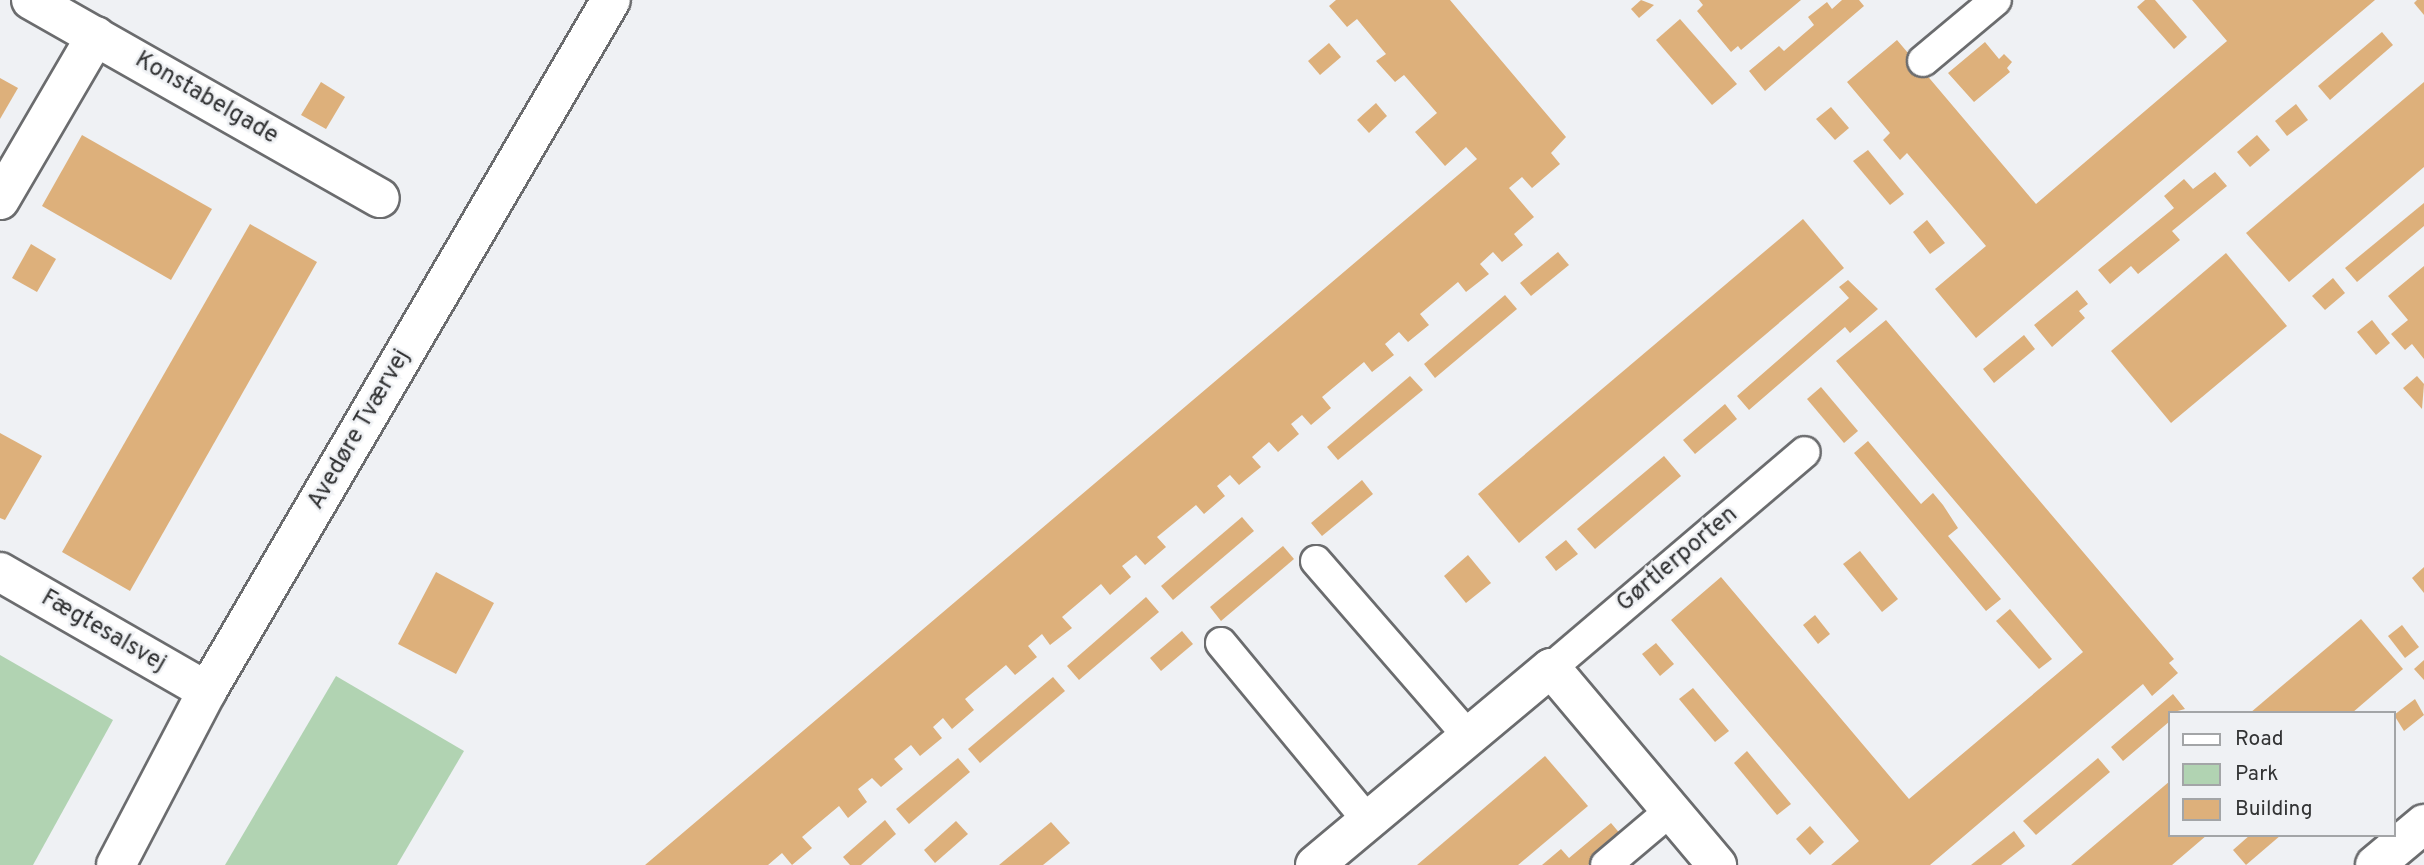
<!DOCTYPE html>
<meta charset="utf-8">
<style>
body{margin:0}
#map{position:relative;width:2424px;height:865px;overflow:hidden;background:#eff1f4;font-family:Overpass,sans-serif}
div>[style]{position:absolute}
.green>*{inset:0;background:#b1d3b2}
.building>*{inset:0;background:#ddb07b}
.roads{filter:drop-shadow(2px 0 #6b6c6e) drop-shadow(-2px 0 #6b6c6e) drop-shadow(0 2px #6b6c6e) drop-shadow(0 -2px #6b6c6e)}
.service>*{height:30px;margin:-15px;padding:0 15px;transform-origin:15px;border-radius:15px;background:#fff}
.minor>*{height:38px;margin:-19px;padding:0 19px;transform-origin:19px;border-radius:19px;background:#fff}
span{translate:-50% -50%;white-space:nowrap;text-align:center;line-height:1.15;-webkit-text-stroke:5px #eff1f4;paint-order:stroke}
.street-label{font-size:24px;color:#323334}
.legend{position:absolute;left:2168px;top:711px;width:228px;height:126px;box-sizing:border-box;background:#eff1f4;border:2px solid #a3a5a7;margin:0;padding:9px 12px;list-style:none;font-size:21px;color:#323334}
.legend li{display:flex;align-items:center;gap:14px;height:35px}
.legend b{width:35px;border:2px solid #a3a5a7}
</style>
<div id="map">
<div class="green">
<div style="clip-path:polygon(0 655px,113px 720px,33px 865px,0 865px)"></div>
<div style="clip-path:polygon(336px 676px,464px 751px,397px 865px,225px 865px)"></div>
</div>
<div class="building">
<div style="clip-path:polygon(1336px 0,1450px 0,1566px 137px,1551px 153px,1560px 164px,1532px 188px,1522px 177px,1509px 188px,1534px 217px,1514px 234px,1523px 245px,1502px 262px,1493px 252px,1480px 264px,1489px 274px,1466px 292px,1458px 282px,1420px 314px,1429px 325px,1408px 342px,1399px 332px,1385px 344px,1394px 355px,1372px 372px,1364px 362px,1322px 397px,1331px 408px,1311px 425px,1302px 415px,1291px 424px,1299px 434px,1278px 452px,1269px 442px,1252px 457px,1261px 467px,1239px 485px,1230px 475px,1217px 486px,1225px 496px,1204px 514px,1196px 505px,1157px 537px,1166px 547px,1145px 565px,1136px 555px,1122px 566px,1131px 577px,1110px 595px,1101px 584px,1062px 617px,1072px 628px,1050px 645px,1042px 634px,1028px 646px,1037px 657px,1015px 675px,1006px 665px,965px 699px,974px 710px,952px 729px,943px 718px,933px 727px,942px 738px,920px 756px,911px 745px,894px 759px,903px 769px,881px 787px,872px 778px,858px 789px,867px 802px,848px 818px,839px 806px,802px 837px,812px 848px,792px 865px,782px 853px,768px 865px,645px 865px,1477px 159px,1466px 147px,1445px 166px,1415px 132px,1437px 113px,1404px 75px,1395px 82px,1376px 61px,1386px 54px,1357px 19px,1347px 27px,1329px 6px)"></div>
<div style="clip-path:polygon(1641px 0,1654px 5px,1639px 18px,1631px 9px)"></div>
<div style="clip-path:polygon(1699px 0,1801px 0,1741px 50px,1738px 46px,1731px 52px,1697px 11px,1703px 5px)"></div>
<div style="clip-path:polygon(1842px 0,1859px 0,1864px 6px,1765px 91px,1749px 71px,1779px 46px,1784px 51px,1814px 25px,1808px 17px,1827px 2px,1832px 9px)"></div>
<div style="clip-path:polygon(2145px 0,2155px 0,2187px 37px,2174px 49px,2137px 7px)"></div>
<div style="clip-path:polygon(2192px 0,2375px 0,1976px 338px,1935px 289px,1986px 246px,1907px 153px,1900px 160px,1883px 140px,1890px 133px,1847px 82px,1897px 40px,2036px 204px,2227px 41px)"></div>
<div style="clip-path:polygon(2417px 0,2424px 0,2424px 15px,2414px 3px)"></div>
<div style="clip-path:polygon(1680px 19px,1737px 84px,1712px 105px,1656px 40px)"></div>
<div style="clip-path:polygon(2382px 32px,2393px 45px,2330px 100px,2318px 86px)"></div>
<div style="clip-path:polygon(1985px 42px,1999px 59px,2004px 54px,2012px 62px,2007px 68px,2010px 72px,1974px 102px,1948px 73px)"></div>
<div style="clip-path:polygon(1329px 43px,1341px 57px,1320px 75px,1308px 61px)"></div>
<div style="clip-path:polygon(0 78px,18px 88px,0 119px)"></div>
<div style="clip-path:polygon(321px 82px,345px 97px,326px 129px,301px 115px)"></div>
<div style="clip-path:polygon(2424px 82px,2424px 167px,2289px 282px,2246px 233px)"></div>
<div style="clip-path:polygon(1376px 103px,1387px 116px,1369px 133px,1357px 120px)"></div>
<div style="clip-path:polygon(2296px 104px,2308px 120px,2287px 136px,2275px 121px)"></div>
<div style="clip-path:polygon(1831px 107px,1849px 128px,1835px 140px,1816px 119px)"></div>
<div style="clip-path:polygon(82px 135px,212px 209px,171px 280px,42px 206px)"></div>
<div style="clip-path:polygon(2257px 135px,2270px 150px,2250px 167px,2237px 152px)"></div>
<div style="clip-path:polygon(1868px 150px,1904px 194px,1890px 205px,1853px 161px)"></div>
<div style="clip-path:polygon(2215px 172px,2227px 186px,2172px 231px,2180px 240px,2138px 274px,2131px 266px,2110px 284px,2098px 270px,2174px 208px,2164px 196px,2184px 179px,2193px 189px)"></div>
<div style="clip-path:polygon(2424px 203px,2424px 226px,2357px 282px,2345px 268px)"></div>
<div style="clip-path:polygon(1803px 219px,1844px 268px,1519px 543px,1478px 494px)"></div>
<div style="clip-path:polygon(1927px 220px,1945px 243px,1930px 254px,1913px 232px)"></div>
<div style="clip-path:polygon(250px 224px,317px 262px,130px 591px,62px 552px)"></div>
<div style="clip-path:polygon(31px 244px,56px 259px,37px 292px,12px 278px)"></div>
<div style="clip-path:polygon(1558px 252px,1569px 265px,1531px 296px,1520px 283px)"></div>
<div style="clip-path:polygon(2226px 253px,2287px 326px,2171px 423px,2111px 351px)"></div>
<div style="clip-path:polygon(2424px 266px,2424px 359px,2412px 344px,2405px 350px,2391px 334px,2408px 320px,2388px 296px)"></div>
<div style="clip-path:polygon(2333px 278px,2345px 293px,2325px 310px,2312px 296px)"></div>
<div style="clip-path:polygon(1848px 280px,1878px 309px,1850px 333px,1845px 327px,1749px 410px,1737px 396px,1849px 298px,1839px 287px)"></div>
<div style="clip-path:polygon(2077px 290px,2088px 304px,2079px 311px,2085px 318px,2052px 347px,2034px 325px)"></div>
<div style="clip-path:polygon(1505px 295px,1517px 309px,1435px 378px,1424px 364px)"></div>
<div style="clip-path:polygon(1886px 320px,2174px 659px,2169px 663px,2178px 673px,2152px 696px,2143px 684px,1930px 865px,1831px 865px,1859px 841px,1671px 620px,1721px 577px,1909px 799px,2083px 652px,1836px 361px)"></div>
<div style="clip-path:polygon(2372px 320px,2390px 343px,2376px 355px,2357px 332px)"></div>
<div style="clip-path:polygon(2024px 335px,2035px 349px,1994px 383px,1983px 369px)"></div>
<div style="clip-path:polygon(1410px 376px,1423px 390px,1338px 460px,1327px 447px)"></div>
<div style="clip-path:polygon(2417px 376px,2424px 384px,2422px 409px,2403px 388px)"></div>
<div style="clip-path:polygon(1821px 387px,1858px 431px,1844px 443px,1807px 399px)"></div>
<div style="clip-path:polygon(1725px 404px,1737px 419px,1695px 454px,1683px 440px)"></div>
<div style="clip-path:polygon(0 433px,42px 456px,5px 520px,0 518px)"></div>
<div style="clip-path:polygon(1868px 441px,1921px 504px,1933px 493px,1943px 505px,1958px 528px,1948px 536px,2001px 599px,1986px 611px,1854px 453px)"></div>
<div style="clip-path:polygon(1664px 456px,1681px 476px,1595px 549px,1577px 529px)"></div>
<div style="clip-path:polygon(1362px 480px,1373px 494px,1322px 536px,1311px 523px)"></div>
<div style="clip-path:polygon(1242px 517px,1254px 531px,1173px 600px,1161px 586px)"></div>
<div style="clip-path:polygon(1566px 540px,1578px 554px,1556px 571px,1545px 557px)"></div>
<div style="clip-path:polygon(1283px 546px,1294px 559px,1221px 621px,1210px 607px)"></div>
<div style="clip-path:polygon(1860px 551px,1898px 599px,1882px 612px,1843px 564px)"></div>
<div style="clip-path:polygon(1468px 555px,1491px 583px,1466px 603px,1444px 576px)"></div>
<div style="clip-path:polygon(2424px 567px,2424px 593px,2412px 578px)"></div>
<div style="clip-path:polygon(436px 572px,494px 603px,456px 674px,398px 644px)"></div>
<div style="clip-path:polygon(1146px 597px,1159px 612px,1079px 680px,1067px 666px)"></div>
<div style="clip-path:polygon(2010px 609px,2052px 659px,2039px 669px,1996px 621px)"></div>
<div style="clip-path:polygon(1815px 615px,1830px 634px,1818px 644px,1803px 625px)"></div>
<div style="clip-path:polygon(2361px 619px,2403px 669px,2352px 713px,2250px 713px)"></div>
<div style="clip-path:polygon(2402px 625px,2419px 647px,2405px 658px,2388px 636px)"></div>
<div style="clip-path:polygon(1182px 631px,1193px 644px,1161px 671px,1150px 658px)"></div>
<div style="clip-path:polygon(1656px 643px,1674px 664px,1660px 676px,1642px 654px)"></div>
<div style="clip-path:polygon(2424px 660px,2424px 680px,2414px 669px)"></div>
<div style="clip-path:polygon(1053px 677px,1065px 691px,980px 763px,968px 749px)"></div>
<div style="clip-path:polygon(1693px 688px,1729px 731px,1715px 742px,1679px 699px)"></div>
<div style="clip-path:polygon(2173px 694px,2185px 709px,2170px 713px,2170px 721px,2123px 761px,2111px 747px)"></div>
<div style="clip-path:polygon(2415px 699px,2424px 715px,2404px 731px,2394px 715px)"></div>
<div style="clip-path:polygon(1747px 751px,1791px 804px,1777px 815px,1734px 763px)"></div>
<div style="clip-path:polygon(1545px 756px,1588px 806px,1518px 865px,1417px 865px)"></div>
<div style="clip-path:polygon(958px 758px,970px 772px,909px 824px,896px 809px)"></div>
<div style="clip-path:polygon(2098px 758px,2110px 772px,2036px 835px,2023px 821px)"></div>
<div style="clip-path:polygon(2170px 781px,2170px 835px,2207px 835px,2172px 865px,2071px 865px)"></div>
<div style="clip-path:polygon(885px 820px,896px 834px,861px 865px,850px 865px,843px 857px)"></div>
<div style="clip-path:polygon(956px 821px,968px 834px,935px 863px,924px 850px)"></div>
<div style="clip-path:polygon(1051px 822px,1070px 843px,1043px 865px,999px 865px)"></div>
<div style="clip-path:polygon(1611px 823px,1622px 836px,1588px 865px,1542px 865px,1561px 849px,1569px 858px)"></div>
<div style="clip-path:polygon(1810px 826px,1824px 842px,1810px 855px,1796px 839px)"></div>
<div style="clip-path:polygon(2014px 831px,2025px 846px,2001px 865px,1971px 865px)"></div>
<div style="clip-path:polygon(2250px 835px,2281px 835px,2246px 865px,2233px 850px)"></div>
</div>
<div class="roads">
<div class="service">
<div style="left:1923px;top:61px;width:95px;rotate:-39.9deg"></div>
<div style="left:1316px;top:561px;width:233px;rotate:49deg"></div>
<div style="left:1221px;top:643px;width:231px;rotate:50.4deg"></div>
<div style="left:1551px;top:668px;width:333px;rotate:-40.4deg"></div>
<div style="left:1606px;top:865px;width:85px;rotate:-40.2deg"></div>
</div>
<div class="minor">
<div style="left:31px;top:0;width:401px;rotate:29.6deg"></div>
<div style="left:0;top:200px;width:190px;rotate:-59.7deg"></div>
<div style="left:0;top:572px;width:239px;rotate:29.9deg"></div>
<div style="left:116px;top:865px;width:196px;rotate:-62.4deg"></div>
<div style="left:207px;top:691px;width:800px;rotate:-59.69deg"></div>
<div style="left:1315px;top:865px;width:307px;rotate:-39.9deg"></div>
<div style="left:1551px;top:668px;width:258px;rotate:49.9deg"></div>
<div style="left:2375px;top:865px;width:64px;rotate:-39.9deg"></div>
</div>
</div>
<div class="street-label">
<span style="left:206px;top:99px;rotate:30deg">Konstabelgade</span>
<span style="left:360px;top:430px;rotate:-60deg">Avedøre Tværvej</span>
<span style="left:1678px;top:560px;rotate:-40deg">Gørtlerporten</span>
<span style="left:103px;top:632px;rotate:30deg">Fægtesalsvej</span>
</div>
<ul class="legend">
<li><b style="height:9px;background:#fff"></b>Road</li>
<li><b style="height:19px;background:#b1d3b2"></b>Park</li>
<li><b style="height:19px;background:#ddb07b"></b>Building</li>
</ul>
</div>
